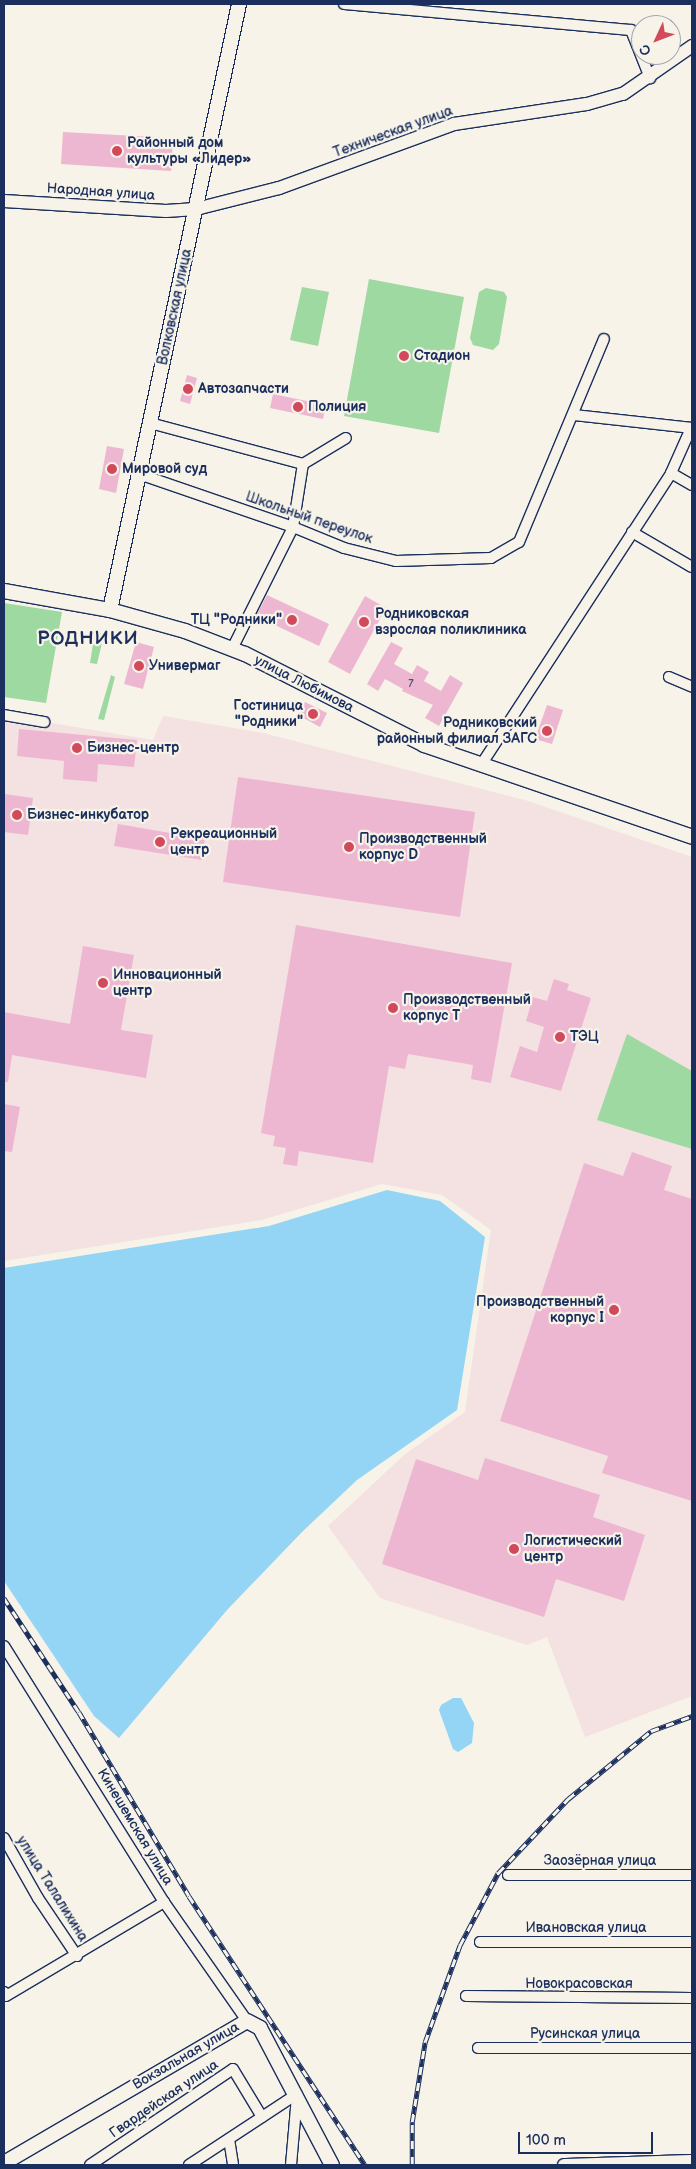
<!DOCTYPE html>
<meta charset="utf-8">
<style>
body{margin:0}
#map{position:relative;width:696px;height:2169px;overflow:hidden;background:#f7f3e8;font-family:"Balsamiq Sans",sans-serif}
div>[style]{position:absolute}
.built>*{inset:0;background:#f4e1e1}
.green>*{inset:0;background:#9dd9a1}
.water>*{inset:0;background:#94d4f5}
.building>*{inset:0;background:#edb7d1}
.roads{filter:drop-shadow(1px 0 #1b2f5e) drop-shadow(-1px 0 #1b2f5e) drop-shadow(0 1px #1b2f5e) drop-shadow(0 -1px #1b2f5e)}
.minor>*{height:10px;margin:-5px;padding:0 5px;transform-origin:5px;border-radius:5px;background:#f7f3e8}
.tertiary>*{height:12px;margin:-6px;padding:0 6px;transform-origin:6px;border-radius:6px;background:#f7f3e8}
.secondary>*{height:14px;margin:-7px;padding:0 7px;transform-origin:7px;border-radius:7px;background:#f7f3e8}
.rail>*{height:4.5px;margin-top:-2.25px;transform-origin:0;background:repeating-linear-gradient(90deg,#f7f3e8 0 8px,#1b2f5e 0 16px);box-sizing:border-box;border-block:1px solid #1b2f5e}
.dots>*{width:14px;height:14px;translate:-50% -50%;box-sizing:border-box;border:2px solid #f7f3e8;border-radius:50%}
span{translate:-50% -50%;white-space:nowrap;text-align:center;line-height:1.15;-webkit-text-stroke:4.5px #f7f3e8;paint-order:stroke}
.number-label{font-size:11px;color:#50517b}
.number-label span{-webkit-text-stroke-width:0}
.street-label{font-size:14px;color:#1b2f5e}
.poi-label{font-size:14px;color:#1b2f5e;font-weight:700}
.left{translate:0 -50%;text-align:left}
.right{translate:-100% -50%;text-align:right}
.district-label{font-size:19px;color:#1b2f5e;font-weight:700;letter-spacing:1px}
.frame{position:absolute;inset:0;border:5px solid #1b2f5e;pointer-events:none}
.north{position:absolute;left:631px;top:15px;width:50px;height:50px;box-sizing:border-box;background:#f7f3e8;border:1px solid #9fa5b1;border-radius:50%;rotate:227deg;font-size:14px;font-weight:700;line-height:20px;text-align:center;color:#1b2f5e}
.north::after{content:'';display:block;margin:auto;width:18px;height:22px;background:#d1495b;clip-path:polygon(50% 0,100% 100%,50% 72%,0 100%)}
.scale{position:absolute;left:518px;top:2132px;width:135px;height:22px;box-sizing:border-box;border:2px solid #1b2f5e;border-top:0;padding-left:6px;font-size:15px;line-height:18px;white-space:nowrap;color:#1b2f5e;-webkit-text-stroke:4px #f7f3e8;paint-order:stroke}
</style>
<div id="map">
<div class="built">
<div style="clip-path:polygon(4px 715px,153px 740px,163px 716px,263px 733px,525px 800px,692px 857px,692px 1696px,585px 1737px,547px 1637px,527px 1645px,380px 1598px,328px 1526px,404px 1455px,465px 1412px,491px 1230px,442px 1195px,382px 1184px,262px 1220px,4px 1261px)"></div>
</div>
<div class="green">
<div style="clip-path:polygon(369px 279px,464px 297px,439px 433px,344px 416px)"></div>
<div style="clip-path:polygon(302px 287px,329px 292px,318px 346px,290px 340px)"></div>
<div style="clip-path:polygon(486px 288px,504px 292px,507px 297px,499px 344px,493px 350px,473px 345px,470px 338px,479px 292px)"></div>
<div style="clip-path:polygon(4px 603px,62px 612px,46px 703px,4px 697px)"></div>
<div style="clip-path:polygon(95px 631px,104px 634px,97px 664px,90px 663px)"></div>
<div style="clip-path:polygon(111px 675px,115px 677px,104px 720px,98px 719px)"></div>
<div style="clip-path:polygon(627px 1034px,692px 1071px,692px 1149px,597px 1120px)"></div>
</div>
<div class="water">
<div style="clip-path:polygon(387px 1190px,440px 1201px,485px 1237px,457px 1410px,357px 1480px,302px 1532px,227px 1610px,119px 1738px,94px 1716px,4px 1581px,4px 1268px,269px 1226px)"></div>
<div style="clip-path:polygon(453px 1698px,461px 1698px,474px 1723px,472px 1743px,458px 1752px,453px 1749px,439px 1710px,441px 1705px)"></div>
</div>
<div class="building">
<div style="clip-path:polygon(63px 132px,173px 138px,171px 171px,61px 164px)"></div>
<div style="clip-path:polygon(187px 375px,197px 378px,190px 404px,180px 401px)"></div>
<div style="clip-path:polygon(273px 394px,326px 405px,323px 419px,270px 408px)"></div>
<div style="clip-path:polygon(107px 446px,124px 449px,116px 493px,99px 489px)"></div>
<div style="clip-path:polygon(267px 595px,329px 624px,319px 646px,256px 616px)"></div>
<div style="clip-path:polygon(365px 596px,386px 608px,350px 674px,328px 662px)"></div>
<div style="clip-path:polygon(136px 642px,154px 647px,143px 689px,124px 684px)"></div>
<div style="clip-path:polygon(391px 642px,403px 648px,394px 664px,412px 674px,417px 665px,429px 672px,424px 681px,441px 691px,450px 675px,463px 683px,439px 726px,425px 718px,433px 705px,402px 691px,403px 689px,385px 679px,378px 691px,367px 684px)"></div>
<div style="clip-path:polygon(305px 702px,327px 713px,320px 727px,298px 715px)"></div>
<div style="clip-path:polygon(547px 705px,563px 710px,552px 744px,535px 739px)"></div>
<div style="clip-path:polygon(19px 729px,137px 740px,134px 767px,98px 764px,97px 782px,63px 779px,64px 761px,17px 756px)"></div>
<div style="clip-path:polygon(238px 777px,475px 812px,460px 917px,223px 882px)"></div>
<div style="clip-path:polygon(4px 794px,33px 798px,28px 835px,4px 832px)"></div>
<div style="clip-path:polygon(118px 824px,205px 839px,202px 860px,114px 846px)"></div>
<div style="clip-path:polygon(296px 925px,512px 963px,491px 1083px,471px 1079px,473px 1065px,408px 1054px,405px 1069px,389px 1066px,373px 1163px,299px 1151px,297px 1166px,283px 1164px,286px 1148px,273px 1146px,275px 1136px,261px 1133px)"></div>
<div style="clip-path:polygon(83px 946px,134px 955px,121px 1030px,153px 1035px,146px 1078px,12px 1055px,8px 1082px,4px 1082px,4px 1012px,70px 1024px)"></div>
<div style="clip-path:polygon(554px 979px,569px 984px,567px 990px,591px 998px,561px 1091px,510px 1077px,520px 1046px,537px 1052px,544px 1027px,526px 1021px,533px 997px,547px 1001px)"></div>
<div style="clip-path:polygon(4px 1104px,20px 1107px,12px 1152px,4px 1151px)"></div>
<div style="clip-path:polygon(632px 1152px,672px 1166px,664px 1190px,692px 1199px,692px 1501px,602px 1473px,608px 1456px,500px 1421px,584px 1163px,623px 1176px)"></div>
<div style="clip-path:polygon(485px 1458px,600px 1495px,593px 1517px,645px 1535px,624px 1601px,556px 1579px,544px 1617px,382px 1564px,416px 1459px,478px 1480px)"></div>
</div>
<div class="roads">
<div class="minor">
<div style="left:344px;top:4px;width:288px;rotate:5.2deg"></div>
<div style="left:631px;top:30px;width:52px;rotate:68.4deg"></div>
<div style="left:574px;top:415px;width:119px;rotate:6.3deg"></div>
<div style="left:150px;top:423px;width:158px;rotate:15deg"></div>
<div style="left:303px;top:464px;width:50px;rotate:-31.2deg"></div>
<div style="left:671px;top:473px;width:24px;rotate:30deg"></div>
<div style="left:139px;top:474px;width:163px;rotate:19deg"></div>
<div style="left:293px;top:527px;width:55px;rotate:22.4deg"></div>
<div style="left:344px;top:548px;width:54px;rotate:14deg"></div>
<div style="left:396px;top:561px;width:95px;rotate:-1.8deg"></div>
<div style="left:491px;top:558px;width:32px;rotate:-30deg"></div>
<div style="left:519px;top:542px;width:220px;rotate:-67.3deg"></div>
<div style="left:632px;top:532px;width:69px;rotate:30.3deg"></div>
<div style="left:232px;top:649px;width:136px;rotate:-63.4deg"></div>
<div style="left:293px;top:527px;width:64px;rotate:-81deg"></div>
<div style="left:669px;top:677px;width:25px;rotate:23deg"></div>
<div style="left:4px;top:715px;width:41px;rotate:9.9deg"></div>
<div style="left:481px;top:765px;width:348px;rotate:-56.9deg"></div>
<div style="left:671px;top:473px;width:49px;rotate:-66deg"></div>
<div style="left:4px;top:1646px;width:302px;rotate:58deg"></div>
<div style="left:164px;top:1902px;width:145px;rotate:55.1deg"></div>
<div style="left:4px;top:1838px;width:69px;rotate:60.5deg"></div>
<div style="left:38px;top:1898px;width:70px;rotate:56.1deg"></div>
<div style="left:508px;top:1875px;width:184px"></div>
<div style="left:480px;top:1942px;width:212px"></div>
<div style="left:4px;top:1992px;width:4px;rotate:63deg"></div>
<div style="left:6px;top:1996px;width:184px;rotate:-30.7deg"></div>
<div style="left:466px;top:1996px;width:226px;rotate:0.5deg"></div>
<div style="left:478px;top:2048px;width:214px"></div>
<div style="left:229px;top:2139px;width:26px;rotate:81deg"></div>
<div style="left:90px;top:2165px;width:172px;rotate:-33.9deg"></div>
<div style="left:233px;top:2069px;width:56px;rotate:58.9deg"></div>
<div style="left:189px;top:2165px;width:129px;rotate:-33.3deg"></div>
<div style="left:291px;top:2165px;width:68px;rotate:-85deg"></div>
</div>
<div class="tertiary">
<div style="left:4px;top:201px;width:162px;rotate:3.5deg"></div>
<div style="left:166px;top:211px;width:30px;rotate:-4deg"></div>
<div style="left:196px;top:209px;width:86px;rotate:-14.2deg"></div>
<div style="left:279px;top:188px;width:186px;rotate:-20.1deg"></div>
<div style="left:454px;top:124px;width:134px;rotate:-8.6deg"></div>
<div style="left:587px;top:104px;width:37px;rotate:-16deg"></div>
<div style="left:623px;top:94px;width:84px;rotate:-34.8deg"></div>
<div style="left:564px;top:2165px;width:128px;rotate:-1.8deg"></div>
</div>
<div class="secondary">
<div style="left:4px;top:591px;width:108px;rotate:10.2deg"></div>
<div style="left:110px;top:610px;width:78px;rotate:15.6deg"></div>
<div style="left:185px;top:631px;width:64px;rotate:21deg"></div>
<div style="left:245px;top:654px;width:201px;rotate:26.9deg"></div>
<div style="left:424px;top:745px;width:283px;rotate:18.9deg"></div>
<div style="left:110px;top:610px;width:620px;rotate:-77.98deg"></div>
<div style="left:4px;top:2163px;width:281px;rotate:-30.3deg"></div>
<div style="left:247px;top:2021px;width:15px;rotate:28deg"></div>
<div style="left:260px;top:2028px;width:155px;rotate:62.3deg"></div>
</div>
</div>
<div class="rail">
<div style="left:4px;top:1598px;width:136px;rotate:56.7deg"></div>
<div style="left:79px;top:1712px;width:214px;rotate:59.1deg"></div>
<div style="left:189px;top:1896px;width:321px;rotate:56.8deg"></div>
<div style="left:412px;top:2165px;width:43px;rotate:-90deg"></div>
<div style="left:412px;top:2122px;width:81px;rotate:-80.8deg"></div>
<div style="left:425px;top:2042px;width:103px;rotate:-70.2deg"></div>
<div style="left:460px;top:1945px;width:81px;rotate:-62.2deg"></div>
<div style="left:498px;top:1873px;width:102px;rotate:-46.6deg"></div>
<div style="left:568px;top:1799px;width:107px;rotate:-39.3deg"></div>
<div style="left:651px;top:1731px;width:44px;rotate:-20.1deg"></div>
</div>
<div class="dots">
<div style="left:117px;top:151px;background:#d1495b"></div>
<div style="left:404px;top:356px;background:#d1495b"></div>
<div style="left:188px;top:389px;background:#d1495b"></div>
<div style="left:298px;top:407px;background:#d1495b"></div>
<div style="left:112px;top:469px;background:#d1495b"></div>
<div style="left:292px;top:620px;background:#d1495b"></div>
<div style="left:364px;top:622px;background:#d1495b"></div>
<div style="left:139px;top:666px;background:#d1495b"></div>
<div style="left:313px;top:714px;background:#d1495b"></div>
<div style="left:547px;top:731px;background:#d1495b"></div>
<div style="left:77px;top:748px;background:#d1495b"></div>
<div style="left:17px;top:815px;background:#d1495b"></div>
<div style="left:160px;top:842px;background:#d1495b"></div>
<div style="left:349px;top:847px;background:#d1495b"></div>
<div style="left:103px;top:983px;background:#d1495b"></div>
<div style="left:393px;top:1008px;background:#d1495b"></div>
<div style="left:560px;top:1037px;background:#d1495b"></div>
<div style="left:614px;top:1310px;background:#d1495b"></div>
<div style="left:514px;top:1549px;background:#d1495b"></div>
</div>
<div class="number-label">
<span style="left:411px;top:684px">7</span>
</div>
<div class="street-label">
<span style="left:393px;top:132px;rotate:-20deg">Техническая улица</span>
<span style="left:101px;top:192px;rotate:4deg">Народная улица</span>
<span style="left:175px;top:307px;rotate:-78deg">Волковская улица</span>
<span style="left:309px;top:518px;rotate:19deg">Школьный переулок</span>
<span style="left:304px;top:684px;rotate:27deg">улица Любимова</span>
<span style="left:135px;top:1827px;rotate:59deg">Кинешемская улица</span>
<span style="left:600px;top:1861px">Заозёрная улица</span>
<span style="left:52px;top:1889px;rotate:58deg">улица Талалихина</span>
<span style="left:586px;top:1928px">Ивановская улица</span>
<span style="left:579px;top:1984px">Новокрасовская</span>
<span style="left:585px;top:2034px">Русинская улица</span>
<span style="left:186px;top:2056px;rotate:-30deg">Вокзальная улица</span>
<span style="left:164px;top:2099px;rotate:-34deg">Гвардейская улица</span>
</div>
<div class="poi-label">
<span class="left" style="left:127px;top:151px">Районный дом<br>культуры «Лидер»</span>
<span class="left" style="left:414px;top:356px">Стадион</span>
<span class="left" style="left:198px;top:389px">Автозапчасти</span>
<span class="left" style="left:308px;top:407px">Полиция</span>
<span class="left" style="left:122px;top:469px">Мировой суд</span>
<span class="left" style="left:375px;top:622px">Родниковская<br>взрослая поликлиника</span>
<span class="right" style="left:282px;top:620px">ТЦ "Родники"</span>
<span class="left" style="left:149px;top:666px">Универмаг</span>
<span class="right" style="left:303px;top:714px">Гостиница<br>"Родники"</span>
<span class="right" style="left:537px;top:731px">Родниковский<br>районный филиал ЗАГС</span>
<span class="left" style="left:87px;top:748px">Бизнес-центр</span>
<span class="left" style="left:27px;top:815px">Бизнес-инкубатор</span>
<span class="left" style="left:170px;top:842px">Рекреационный<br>центр</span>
<span class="left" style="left:359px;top:847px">Производственный<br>корпус D</span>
<span class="left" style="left:113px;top:983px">Инновационный<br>центр</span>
<span class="left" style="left:403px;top:1008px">Производственный<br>корпус T</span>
<span class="left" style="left:570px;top:1037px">ТЭЦ</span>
<span class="right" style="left:604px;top:1310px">Производственный<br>корпус I</span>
<span class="left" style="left:524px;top:1549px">Логистический<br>центр</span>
</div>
<div class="district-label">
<span style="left:88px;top:639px">РОДНИКИ</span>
</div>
<div class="frame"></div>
<div class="north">С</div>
<div class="scale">100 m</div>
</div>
